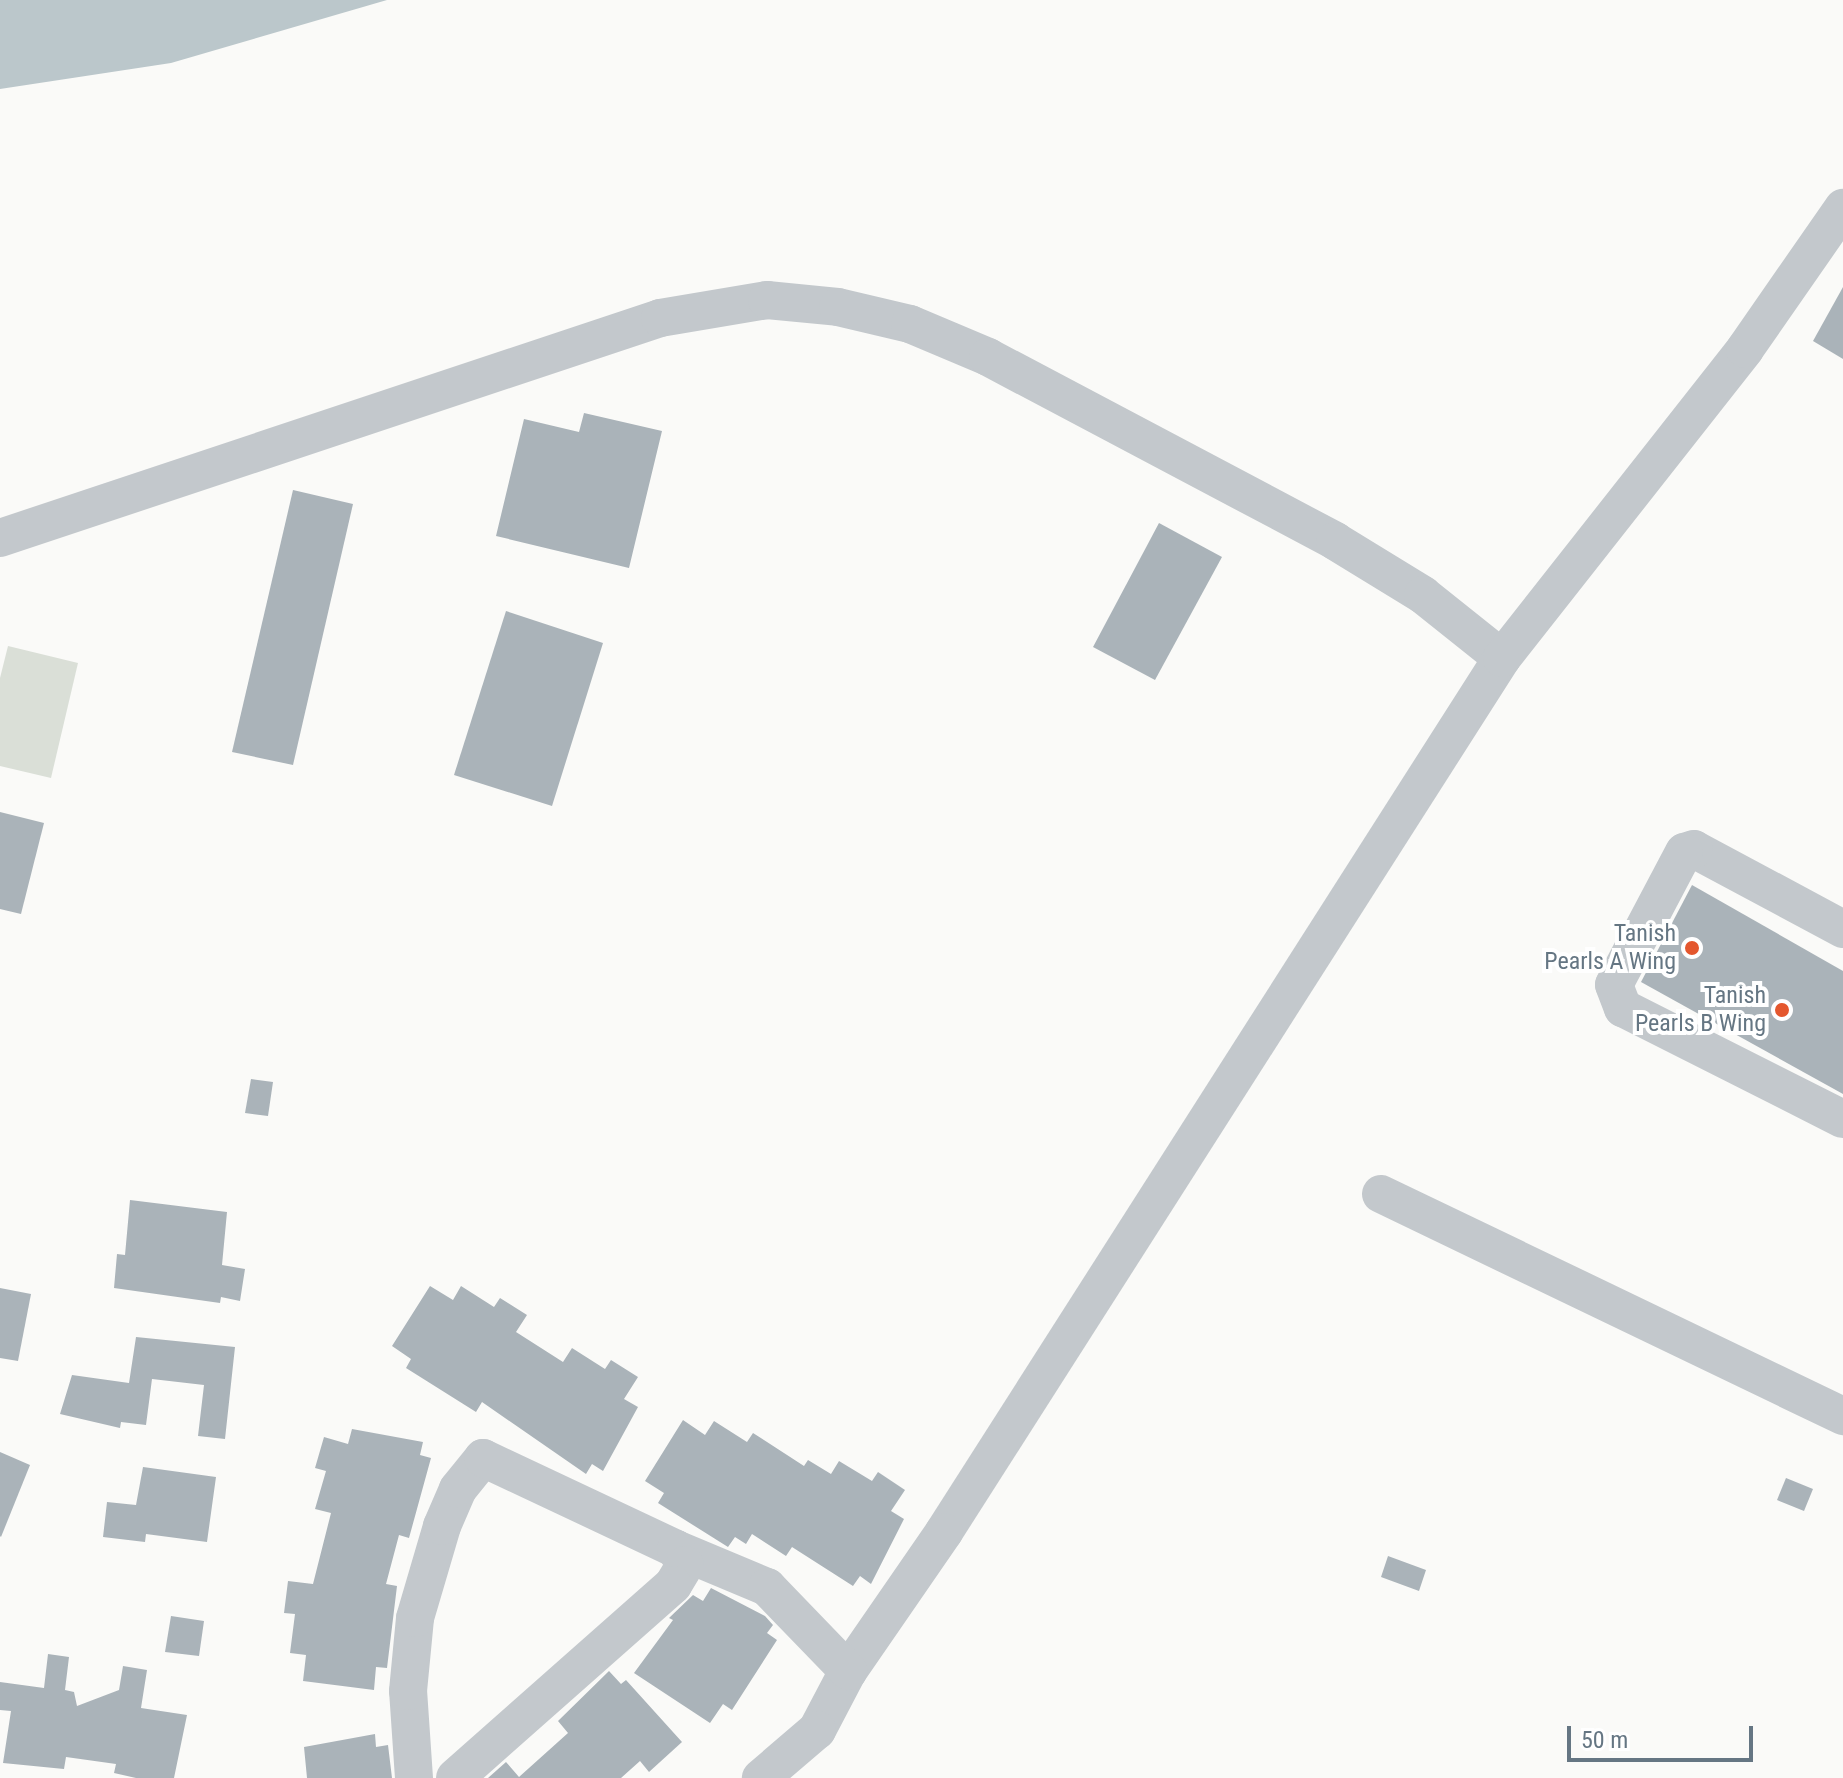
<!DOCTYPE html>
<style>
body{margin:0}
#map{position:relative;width:1843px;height:1778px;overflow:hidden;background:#fafaf8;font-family:"Roboto Condensed",sans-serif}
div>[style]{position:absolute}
.green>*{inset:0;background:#dadfd7}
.water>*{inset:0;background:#bbc7cb}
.building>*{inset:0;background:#aab3b9}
.minor>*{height:38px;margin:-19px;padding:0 19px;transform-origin:19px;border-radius:19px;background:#c3c8cc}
.dots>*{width:22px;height:22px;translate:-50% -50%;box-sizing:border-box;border:4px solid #fff;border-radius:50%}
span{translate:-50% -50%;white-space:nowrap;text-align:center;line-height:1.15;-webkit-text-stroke:8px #fff;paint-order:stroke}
.poi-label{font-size:24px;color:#657683}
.right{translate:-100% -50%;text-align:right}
.scale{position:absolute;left:1567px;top:1726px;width:186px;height:36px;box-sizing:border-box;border:4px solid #657683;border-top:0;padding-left:10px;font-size:24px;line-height:28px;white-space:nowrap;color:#657683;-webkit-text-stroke:6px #fff;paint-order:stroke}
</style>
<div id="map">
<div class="green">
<div style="clip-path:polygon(8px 646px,78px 663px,51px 778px,0 766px,0 678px)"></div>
</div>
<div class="water">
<div style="clip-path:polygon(0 0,387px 0,171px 63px,0 89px)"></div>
</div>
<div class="building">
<div style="clip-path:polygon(1843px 287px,1843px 359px,1813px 341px)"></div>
<div style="clip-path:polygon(584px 413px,662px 431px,629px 568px,496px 536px,524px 419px,579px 432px)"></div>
<div style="clip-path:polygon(293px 490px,353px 504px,293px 765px,232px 752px)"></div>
<div style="clip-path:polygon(1159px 523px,1222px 557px,1155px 680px,1093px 647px)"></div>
<div style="clip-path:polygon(506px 611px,603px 643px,552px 806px,454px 775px)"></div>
<div style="clip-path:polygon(0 812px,44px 823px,21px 914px,0 909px)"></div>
<div style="clip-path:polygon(1692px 885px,1843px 971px,1843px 1094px,1641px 982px)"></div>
<div style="clip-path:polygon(251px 1079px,273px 1082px,268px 1116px,245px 1113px)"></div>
<div style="clip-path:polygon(130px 1200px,227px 1212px,222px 1265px,245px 1269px,240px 1301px,221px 1297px,220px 1303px,114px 1288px,117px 1254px,125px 1255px)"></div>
<div style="clip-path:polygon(430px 1286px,453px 1300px,461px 1286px,494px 1307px,500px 1298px,527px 1315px,516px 1332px,563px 1362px,572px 1348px,605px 1369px,611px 1360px,638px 1377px,624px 1399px,638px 1407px,603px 1471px,592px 1464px,586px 1474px,482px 1402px,476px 1412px,406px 1368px,411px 1359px,392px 1346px)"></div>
<div style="clip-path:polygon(0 1288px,31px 1294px,18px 1361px,0 1358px)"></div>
<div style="clip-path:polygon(136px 1337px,235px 1347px,225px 1439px,198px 1436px,204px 1385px,152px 1379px,146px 1425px,121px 1422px,120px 1428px,60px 1414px,72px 1375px,129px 1383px)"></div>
<div style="clip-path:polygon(683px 1420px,705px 1435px,714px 1421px,747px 1442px,753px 1433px,804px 1466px,808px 1460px,831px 1474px,839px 1461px,872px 1481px,878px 1472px,905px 1490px,891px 1511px,904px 1519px,871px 1584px,860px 1576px,853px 1586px,792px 1547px,786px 1556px,752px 1534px,746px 1544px,735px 1537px,728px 1547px,658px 1503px,664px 1493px,645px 1481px)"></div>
<div style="clip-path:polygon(352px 1429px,423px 1442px,420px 1455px,431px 1458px,409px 1538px,399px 1535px,386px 1584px,397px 1586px,387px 1668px,376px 1667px,374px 1690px,303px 1681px,306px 1655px,290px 1653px,295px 1614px,284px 1613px,288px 1581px,313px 1584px,331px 1513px,315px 1509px,326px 1471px,315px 1468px,324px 1437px,348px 1444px)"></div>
<div style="clip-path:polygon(0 1452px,30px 1465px,1px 1537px,0 1536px)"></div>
<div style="clip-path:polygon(143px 1467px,216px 1477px,207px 1542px,146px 1534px,145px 1542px,103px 1537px,107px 1502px,136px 1505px)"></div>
<div style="clip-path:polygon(1786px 1478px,1813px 1489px,1804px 1511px,1777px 1500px)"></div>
<div style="clip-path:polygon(1388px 1556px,1426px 1570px,1419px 1591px,1381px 1577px)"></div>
<div style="clip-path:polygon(711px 1588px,765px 1616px,773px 1625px,767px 1633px,777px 1640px,732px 1710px,723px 1704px,710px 1723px,634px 1673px,673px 1620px,669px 1618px,693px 1595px,703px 1601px)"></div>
<div style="clip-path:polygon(171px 1616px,204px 1621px,199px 1656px,165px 1652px)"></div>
<div style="clip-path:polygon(48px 1654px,69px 1657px,65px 1690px,74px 1692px,77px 1706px,119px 1690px,123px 1666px,147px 1670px,141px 1708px,187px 1715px,174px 1778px,136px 1778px,114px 1773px,116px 1764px,66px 1757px,64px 1769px,3px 1763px,11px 1711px,0 1710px,0 1682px,44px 1688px)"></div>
<div style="clip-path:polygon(609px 1671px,621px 1684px,626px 1680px,682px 1742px,649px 1772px,640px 1761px,621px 1778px,488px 1778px,506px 1762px,519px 1777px,568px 1733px,558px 1721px)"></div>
<div style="clip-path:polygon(375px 1734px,376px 1747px,388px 1745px,392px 1778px,307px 1778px,304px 1747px)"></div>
</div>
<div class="minor">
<div style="left:0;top:538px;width:696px;rotate:-18.43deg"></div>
<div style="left:660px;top:318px;width:109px;rotate:-9.5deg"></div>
<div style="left:767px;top:300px;width:71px;rotate:5.6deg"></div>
<div style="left:838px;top:307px;width:74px;rotate:13.3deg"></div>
<div style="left:910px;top:324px;width:85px;rotate:22.9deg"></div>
<div style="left:988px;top:357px;width:393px;rotate:27.9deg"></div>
<div style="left:1335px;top:541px;width:103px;rotate:31.5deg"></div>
<div style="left:1423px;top:595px;width:101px;rotate:38.6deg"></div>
<div style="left:1502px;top:658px;width:1037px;rotate:122.56deg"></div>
<div style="left:944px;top:1532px;width:169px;rotate:124.6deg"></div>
<div style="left:848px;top:1671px;width:67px;rotate:117.7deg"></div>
<div style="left:817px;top:1730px;width:74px;rotate:139.4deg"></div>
<div style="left:1502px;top:658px;width:393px;rotate:-51.8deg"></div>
<div style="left:1745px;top:349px;width:172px;rotate:-55.2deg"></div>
<div style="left:1843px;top:929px;width:169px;rotate:-151.8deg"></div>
<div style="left:1694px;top:849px;width:10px;rotate:163deg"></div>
<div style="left:1684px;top:852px;width:150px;rotate:117.8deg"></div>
<div style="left:1614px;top:985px;width:25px;rotate:69deg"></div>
<div style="left:1623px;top:1008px;width:246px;rotate:26.8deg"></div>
<div style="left:1381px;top:1194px;width:513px;rotate:25.67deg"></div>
<div style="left:676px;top:1549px;width:99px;rotate:22.7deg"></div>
<div style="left:767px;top:1587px;width:117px;rotate:46deg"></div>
<div style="left:414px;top:1778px;width:87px;rotate:-93.9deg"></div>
<div style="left:408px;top:1691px;width:73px;rotate:-84.5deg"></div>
<div style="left:415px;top:1618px;width:96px;rotate:-73.6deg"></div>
<div style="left:442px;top:1526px;width:40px;rotate:-66.6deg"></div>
<div style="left:458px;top:1489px;width:40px;rotate:-51deg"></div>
<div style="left:483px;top:1458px;width:213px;rotate:25.2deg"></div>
<div style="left:676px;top:1549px;width:18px;rotate:61deg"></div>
<div style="left:685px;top:1565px;width:23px;rotate:121deg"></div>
<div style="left:673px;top:1585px;width:291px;rotate:138.5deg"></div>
</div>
<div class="dots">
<div style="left:1692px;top:948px;background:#e4572e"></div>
<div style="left:1782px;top:1010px;background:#e4572e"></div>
</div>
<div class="poi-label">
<span class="right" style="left:1676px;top:948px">Tanish<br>Pearls A Wing</span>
<span class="right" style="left:1766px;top:1010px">Tanish<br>Pearls B Wing</span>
</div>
<div class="scale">50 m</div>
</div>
